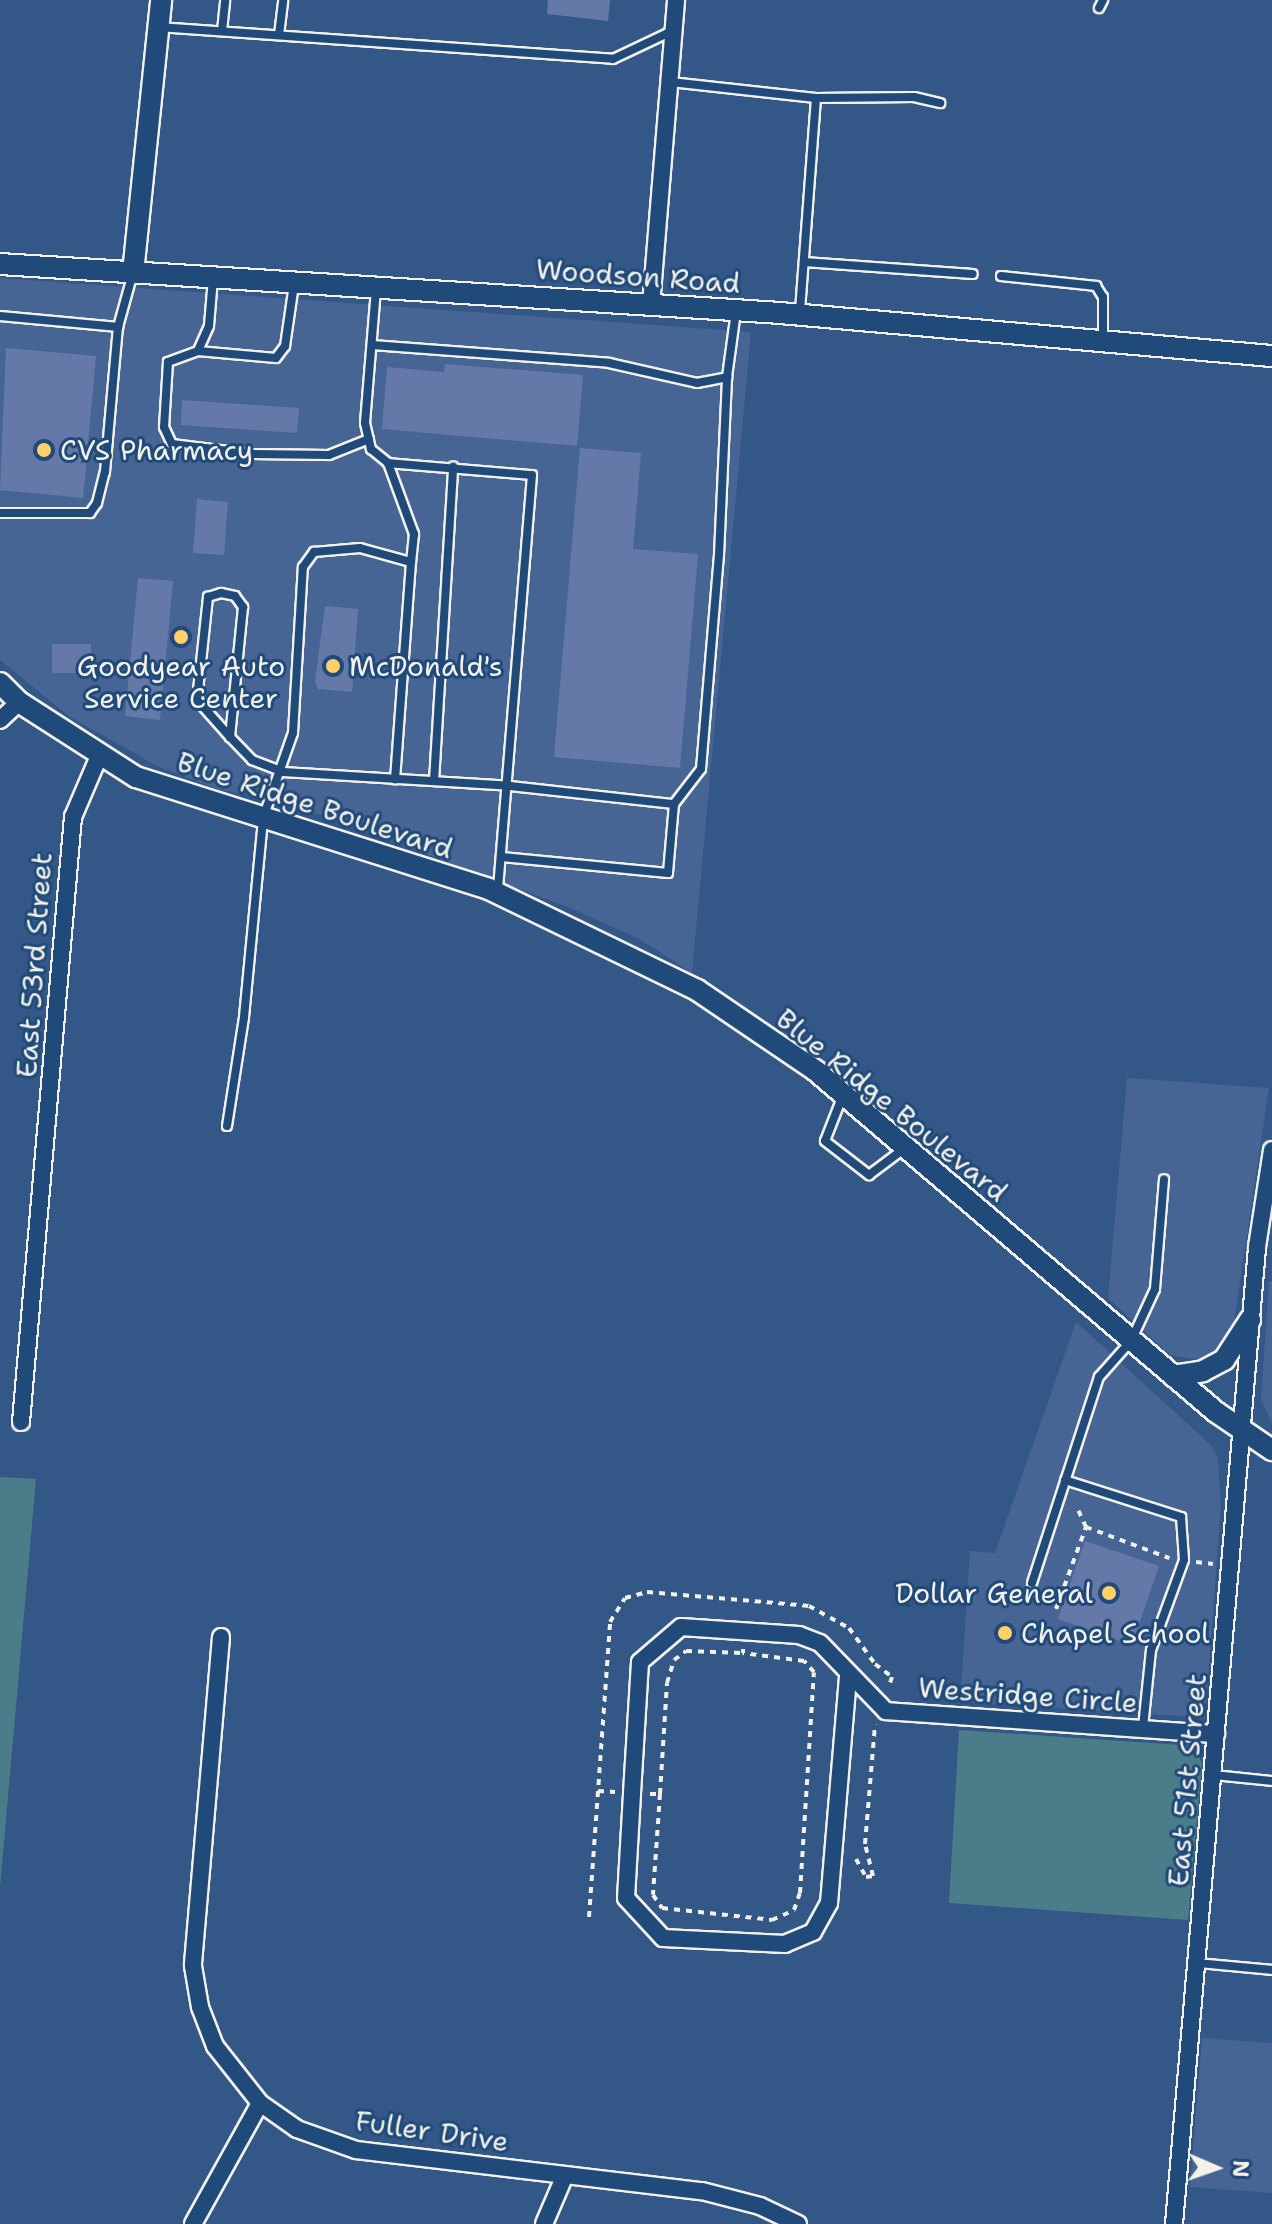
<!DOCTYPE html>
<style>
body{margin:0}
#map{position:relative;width:1272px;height:2224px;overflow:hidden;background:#335888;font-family:"Shantell Sans",sans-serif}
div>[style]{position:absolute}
.built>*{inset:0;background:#466594}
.green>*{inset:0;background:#4a7d89}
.building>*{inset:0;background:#6579a8}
.path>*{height:4px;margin-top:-2px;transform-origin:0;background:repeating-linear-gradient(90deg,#f4f1e8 0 6px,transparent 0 12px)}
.roads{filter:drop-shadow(2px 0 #f4f1e8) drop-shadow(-2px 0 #f4f1e8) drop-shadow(0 2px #f4f1e8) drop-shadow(0 -2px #f4f1e8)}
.service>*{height:8px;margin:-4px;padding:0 4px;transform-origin:4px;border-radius:4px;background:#1f4a7a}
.minor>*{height:16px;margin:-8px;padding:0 8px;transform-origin:8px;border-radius:8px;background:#1f4a7a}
.tertiary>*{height:20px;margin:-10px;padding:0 10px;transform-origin:10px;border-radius:10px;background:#1f4a7a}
.dots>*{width:22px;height:22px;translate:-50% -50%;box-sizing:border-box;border:4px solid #1f4a7a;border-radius:50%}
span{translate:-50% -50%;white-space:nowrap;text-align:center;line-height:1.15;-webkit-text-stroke:6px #1f4a7a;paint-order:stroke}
.street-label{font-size:28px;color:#f4f1e8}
.poi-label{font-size:28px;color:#f4f1e8}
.left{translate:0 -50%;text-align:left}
.right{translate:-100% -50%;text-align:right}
.north{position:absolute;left:1176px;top:2128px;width:80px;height:80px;-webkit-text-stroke:6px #1f4a7a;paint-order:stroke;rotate:92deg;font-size:22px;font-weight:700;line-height:32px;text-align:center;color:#f4f1e8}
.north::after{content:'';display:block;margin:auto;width:28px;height:36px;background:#f4f1e8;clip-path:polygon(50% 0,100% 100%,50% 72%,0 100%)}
</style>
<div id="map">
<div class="built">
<div style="clip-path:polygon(0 278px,751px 332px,692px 973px,639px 939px,573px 909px,288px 803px,218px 789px,159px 767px,70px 717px,0 660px)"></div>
<div style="clip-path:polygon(1127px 1078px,1269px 1088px,1234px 1321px,1218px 1354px,1199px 1360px,1170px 1355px,1108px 1298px)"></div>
<div style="clip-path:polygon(1269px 1281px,1272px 1281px,1272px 1423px,1261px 1400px)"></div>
<div style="clip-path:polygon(1076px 1322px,1212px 1446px,1218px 1459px,1221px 1505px,1206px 1704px,1195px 1717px,960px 1702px,970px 1551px,995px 1553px)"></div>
<div style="clip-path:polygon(1202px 2038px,1272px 2043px,1272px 2193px,1190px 2187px)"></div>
</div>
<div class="green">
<div style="clip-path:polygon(0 1477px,36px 1479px,0 1887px)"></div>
<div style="clip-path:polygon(959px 1730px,1195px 1746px,1202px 1764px,1188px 1920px,949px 1903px)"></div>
</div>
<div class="building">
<div style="clip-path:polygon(548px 0,610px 0,608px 21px,547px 14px)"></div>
<div style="clip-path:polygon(6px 348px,96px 356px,83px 498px,0 490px)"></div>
<div style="clip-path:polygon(445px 364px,583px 375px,577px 446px,382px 429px,387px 367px,444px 372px)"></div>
<div style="clip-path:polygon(182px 400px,299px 408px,297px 433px,181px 425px)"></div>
<div style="clip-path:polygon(580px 448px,641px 453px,633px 549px,698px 554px,680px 768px,554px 757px)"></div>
<div style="clip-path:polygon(197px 499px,228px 502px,224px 555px,193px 553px)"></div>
<div style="clip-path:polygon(138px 578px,173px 581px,160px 720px,125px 716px)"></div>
<div style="clip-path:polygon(325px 606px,358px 609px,352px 692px,318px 689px,315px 681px)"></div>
<div style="clip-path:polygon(52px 644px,91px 644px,92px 673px,52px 673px)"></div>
<div style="clip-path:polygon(1085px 1541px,1159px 1566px,1132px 1645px,1058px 1619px)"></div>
</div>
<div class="path">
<div style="left:1086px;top:1527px;width:89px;rotate:20.5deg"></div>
<div style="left:1196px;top:1562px;width:17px;rotate:7deg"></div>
<div style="left:1056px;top:1609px;width:87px;rotate:-69.9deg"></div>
<div style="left:1086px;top:1527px;width:23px;rotate:-115deg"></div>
<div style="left:598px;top:1791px;width:17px;rotate:3deg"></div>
<div style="left:650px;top:1794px;width:10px"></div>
<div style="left:660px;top:1794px;width:101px;rotate:94deg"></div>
<div style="left:653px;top:1895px;width:16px;rotate:55deg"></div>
<div style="left:662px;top:1908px;width:111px;rotate:6.2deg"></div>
<div style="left:772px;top:1920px;width:24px;rotate:-24deg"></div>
<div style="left:794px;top:1910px;width:18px;rotate:-71deg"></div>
<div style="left:800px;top:1893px;width:221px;rotate:-86.4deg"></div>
<div style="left:814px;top:1672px;width:15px;rotate:-132deg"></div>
<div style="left:804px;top:1661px;width:62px;rotate:-172.5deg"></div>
<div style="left:743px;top:1653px;width:4px;rotate:-90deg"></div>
<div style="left:660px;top:1794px;width:111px;rotate:-86.4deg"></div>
<div style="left:667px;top:1683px;width:24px;rotate:-73deg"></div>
<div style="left:674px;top:1660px;width:15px;rotate:-37deg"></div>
<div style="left:686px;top:1651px;width:57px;rotate:2deg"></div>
<div style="left:856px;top:1859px;width:21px;rotate:61deg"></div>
<div style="left:866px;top:1877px;width:7px;rotate:-8deg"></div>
<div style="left:873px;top:1876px;width:33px;rotate:-104deg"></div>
<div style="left:865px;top:1844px;width:120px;rotate:-85.2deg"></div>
<div style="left:589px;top:1917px;width:296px;rotate:-85.9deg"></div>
<div style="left:610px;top:1622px;width:28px;rotate:-58deg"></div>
<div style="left:625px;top:1598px;width:23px;rotate:-15deg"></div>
<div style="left:647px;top:1592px;width:163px;rotate:4.9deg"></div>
<div style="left:809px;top:1606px;width:46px;rotate:28.8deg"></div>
<div style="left:849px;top:1628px;width:44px;rotate:54.2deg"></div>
<div style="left:875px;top:1664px;width:21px;rotate:37deg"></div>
<div style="left:892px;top:1677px;width:6px;rotate:108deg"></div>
</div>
<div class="roads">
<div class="service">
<div style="left:1099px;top:8px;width:9px;rotate:-63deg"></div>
<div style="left:158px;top:27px;width:456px;rotate:4deg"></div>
<div style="left:613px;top:59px;width:65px;rotate:-25.4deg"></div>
<div style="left:222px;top:31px;width:31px;rotate:-84deg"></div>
<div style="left:279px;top:35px;width:35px;rotate:-83deg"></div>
<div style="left:670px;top:82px;width:147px;rotate:6.3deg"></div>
<div style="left:816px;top:98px;width:215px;rotate:94.3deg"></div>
<div style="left:816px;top:98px;width:98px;rotate:-0.6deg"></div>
<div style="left:914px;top:97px;width:27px;rotate:13deg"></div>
<div style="left:804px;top:262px;width:169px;rotate:4.1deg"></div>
<div style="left:1001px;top:276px;width:96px;rotate:6deg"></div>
<div style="left:1096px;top:286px;width:13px;rotate:58deg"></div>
<div style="left:1103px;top:297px;width:43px;rotate:90deg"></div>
<div style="left:213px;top:278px;width:48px;rotate:94.8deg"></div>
<div style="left:209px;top:326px;width:27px;rotate:114deg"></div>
<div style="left:198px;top:351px;width:32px;rotate:160deg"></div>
<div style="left:168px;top:362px;width:65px;rotate:93.5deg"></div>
<div style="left:164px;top:427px;width:19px;rotate:65deg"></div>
<div style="left:172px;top:444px;width:81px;rotate:7.1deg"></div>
<div style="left:252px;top:454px;width:77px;rotate:0.7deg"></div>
<div style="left:329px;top:455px;width:43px;rotate:-21.8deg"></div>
<div style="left:376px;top:289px;width:134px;rotate:94.7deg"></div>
<div style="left:365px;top:423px;width:27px;rotate:77deg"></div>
<div style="left:371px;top:449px;width:22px;rotate:39deg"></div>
<div style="left:388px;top:463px;width:76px;rotate:69.9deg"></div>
<div style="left:414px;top:534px;width:28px;rotate:96deg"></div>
<div style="left:0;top:316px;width:119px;rotate:5.3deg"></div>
<div style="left:118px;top:327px;width:56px;rotate:-74.5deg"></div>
<div style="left:372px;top:345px;width:238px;rotate:4.3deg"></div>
<div style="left:609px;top:363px;width:90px;rotate:12.8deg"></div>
<div style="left:697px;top:383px;width:31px;rotate:-11deg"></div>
<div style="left:727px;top:377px;width:67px;rotate:-82.2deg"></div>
<div style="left:198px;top:351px;width:78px;rotate:5.1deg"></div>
<div style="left:276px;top:358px;width:15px;rotate:-53deg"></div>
<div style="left:285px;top:346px;width:63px;rotate:-81.7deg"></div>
<div style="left:388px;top:463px;width:144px;rotate:4.8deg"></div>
<div style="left:532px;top:475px;width:418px;rotate:94.7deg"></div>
<div style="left:0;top:513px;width:90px"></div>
<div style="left:90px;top:513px;width:12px;rotate:-55deg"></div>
<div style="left:97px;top:503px;width:32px;rotate:-76deg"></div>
<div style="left:105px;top:472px;width:146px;rotate:-84.9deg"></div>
<div style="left:230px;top:737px;width:50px;rotate:-131.7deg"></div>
<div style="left:197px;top:700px;width:104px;rotate:-83.9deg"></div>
<div style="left:208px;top:597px;width:14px;rotate:-17deg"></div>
<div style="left:221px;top:593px;width:14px;rotate:12deg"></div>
<div style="left:235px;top:596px;width:14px;rotate:54deg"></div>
<div style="left:243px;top:607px;width:131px;rotate:95.7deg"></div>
<div style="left:230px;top:737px;width:32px;rotate:46deg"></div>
<div style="left:252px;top:760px;width:33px;rotate:21deg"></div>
<div style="left:283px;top:772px;width:227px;rotate:3.5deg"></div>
<div style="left:510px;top:786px;width:165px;rotate:6.3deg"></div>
<div style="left:674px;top:804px;width:69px;rotate:95deg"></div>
<div style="left:668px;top:873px;width:167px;rotate:-174.5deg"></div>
<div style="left:434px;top:781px;width:315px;rotate:-86.5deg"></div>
<div style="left:674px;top:804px;width:44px;rotate:-52.4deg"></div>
<div style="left:701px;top:769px;width:215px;rotate:-85.2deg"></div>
<div style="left:719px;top:555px;width:178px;rotate:-87.4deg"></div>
<div style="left:843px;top:1095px;width:49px;rotate:111.4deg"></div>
<div style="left:825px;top:1141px;width:56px;rotate:37.7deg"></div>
<div style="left:869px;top:1175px;width:45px;rotate:-36.9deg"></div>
<div style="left:227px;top:1126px;width:110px;rotate:-81.1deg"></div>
<div style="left:244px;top:1017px;width:200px;rotate:-84.5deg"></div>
<div style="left:263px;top:818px;width:90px;rotate:-70.6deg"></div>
<div style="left:293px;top:733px;width:166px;rotate:-86.6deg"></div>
<div style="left:303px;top:567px;width:19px;rotate:-54deg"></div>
<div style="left:314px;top:552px;width:46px;rotate:-5deg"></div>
<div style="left:360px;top:548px;width:53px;rotate:15.4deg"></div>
<div style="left:411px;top:562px;width:218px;rotate:94.2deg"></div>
<div style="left:1065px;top:1480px;width:122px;rotate:17.7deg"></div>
<div style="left:1181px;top:1517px;width:43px;rotate:86deg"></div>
<div style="left:1184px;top:1560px;width:96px;rotate:110.1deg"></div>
<div style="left:1151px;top:1650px;width:78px;rotate:95.9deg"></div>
<div style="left:1032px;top:1583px;width:217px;rotate:-72deg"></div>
<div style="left:1099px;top:1377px;width:48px;rotate:-48.4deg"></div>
<div style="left:1131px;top:1341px;width:57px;rotate:-65.2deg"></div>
<div style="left:1155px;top:1289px;width:110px;rotate:-85.3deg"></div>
<div style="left:1213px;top:1775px;width:59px;rotate:5.8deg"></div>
<div style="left:1198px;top:1963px;width:74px;rotate:5.4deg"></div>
</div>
<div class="minor">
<div style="left:651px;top:305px;width:306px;rotate:-85.3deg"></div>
<div style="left:0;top:720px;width:26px;rotate:-43deg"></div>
<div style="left:21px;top:1422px;width:607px;rotate:-85.09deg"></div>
<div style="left:73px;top:817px;width:66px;rotate:-66.9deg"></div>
<div style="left:221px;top:1637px;width:330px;rotate:94.9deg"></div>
<div style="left:193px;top:1966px;width:42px;rotate:80.3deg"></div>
<div style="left:200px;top:2007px;width:42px;rotate:69deg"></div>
<div style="left:215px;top:2046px;width:73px;rotate:51.7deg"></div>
<div style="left:260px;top:2103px;width:45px;rotate:35.1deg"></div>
<div style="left:297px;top:2129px;width:63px;rotate:19.6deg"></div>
<div style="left:356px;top:2150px;width:348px;rotate:6.8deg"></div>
<div style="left:702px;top:2191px;width:60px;rotate:14.5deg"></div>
<div style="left:760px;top:2206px;width:42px;rotate:25.3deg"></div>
<div style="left:848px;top:1677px;width:227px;rotate:94.8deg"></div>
<div style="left:829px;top:1903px;width:33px;rotate:119deg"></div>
<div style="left:813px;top:1932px;width:30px;rotate:157deg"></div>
<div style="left:785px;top:1944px;width:122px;rotate:-177.2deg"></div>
<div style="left:663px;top:1938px;width:54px;rotate:-132.8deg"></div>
<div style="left:626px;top:1898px;width:105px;rotate:-86.7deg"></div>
<div style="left:632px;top:1793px;width:131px;rotate:-86.5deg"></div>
<div style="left:640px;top:1662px;width:54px;rotate:-40.5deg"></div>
<div style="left:681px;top:1627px;width:118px;rotate:3.9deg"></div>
<div style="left:799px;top:1635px;width:22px;rotate:21deg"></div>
<div style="left:820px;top:1643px;width:95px;rotate:45.9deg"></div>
<div style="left:886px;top:1711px;width:331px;rotate:4deg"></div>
<div style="left:193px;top:2224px;width:138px;rotate:-61deg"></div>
<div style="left:544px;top:2224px;width:53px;rotate:-66.8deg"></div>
<div style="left:1174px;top:2224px;width:981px;rotate:-85.14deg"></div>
<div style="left:1257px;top:1247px;width:98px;rotate:-81.2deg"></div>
</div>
<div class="tertiary">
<div style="left:0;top:264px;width:782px;rotate:3.59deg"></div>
<div style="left:780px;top:313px;width:494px;rotate:5deg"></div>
<div style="left:133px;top:273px;width:274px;rotate:-84.1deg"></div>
<div style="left:0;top:683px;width:27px;rotate:45deg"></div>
<div style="left:19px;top:702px;width:139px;rotate:32.7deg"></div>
<div style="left:136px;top:777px;width:370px;rotate:17.6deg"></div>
<div style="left:489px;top:889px;width:231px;rotate:25.9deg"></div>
<div style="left:697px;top:990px;width:144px;rotate:34.2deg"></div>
<div style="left:816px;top:1071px;width:526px;rotate:40.45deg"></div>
<div style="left:1216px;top:1412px;width:68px;rotate:34.2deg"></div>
<div style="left:1173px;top:1376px;width:30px;rotate:-9deg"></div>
<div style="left:1203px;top:1371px;width:24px;rotate:-28deg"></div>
<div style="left:1224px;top:1360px;width:48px;rotate:-57deg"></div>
</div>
</div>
<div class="dots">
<div style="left:44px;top:450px;background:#ffd166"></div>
<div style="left:181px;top:637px;background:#ffd166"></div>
<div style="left:333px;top:666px;background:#ffd166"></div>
<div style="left:1109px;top:1593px;background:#ffd166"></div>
<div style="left:1005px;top:1633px;background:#ffd166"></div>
</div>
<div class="street-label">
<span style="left:638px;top:276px;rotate:4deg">Woodson Road</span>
<span style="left:315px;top:805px;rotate:18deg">Blue Ridge Boulevard</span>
<span style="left:34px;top:965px;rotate:-86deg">East 53rd Street</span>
<span style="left:892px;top:1105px;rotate:39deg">Blue Ridge Boulevard</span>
<span style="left:1028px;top:1695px;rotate:4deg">Westridge Circle</span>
<span style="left:1187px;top:1780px;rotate:-85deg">East 51st Street</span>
<span style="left:432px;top:2131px;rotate:8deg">Fuller Drive</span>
</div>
<div class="poi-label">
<span class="left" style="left:60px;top:450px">CVS Pharmacy</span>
<span style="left:181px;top:682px">Goodyear Auto<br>Service Center</span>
<span class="left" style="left:349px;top:666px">McDonald's</span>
<span class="right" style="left:1093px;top:1593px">Dollar General</span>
<span class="left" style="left:1021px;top:1633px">Chapel School</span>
</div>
<div class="north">N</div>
</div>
